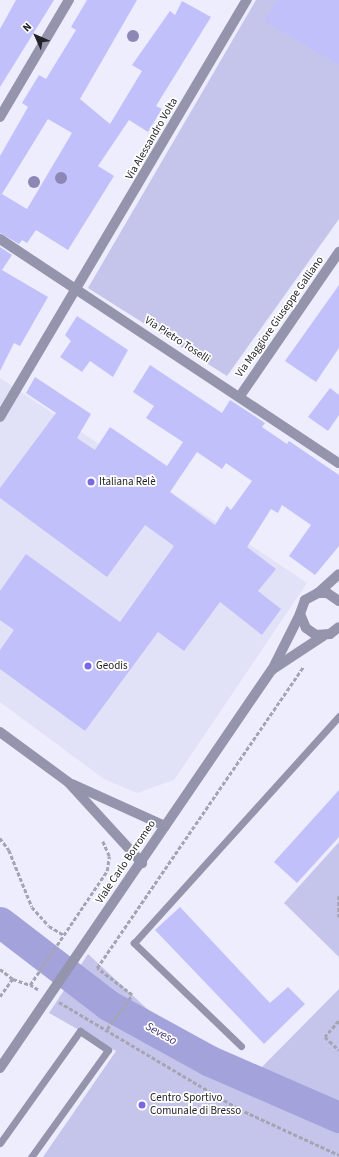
<!DOCTYPE html>
<meta charset="utf-8">
<style>
body{margin:0}
#map{position:relative;width:339px;height:1157px;overflow:hidden;background:#ededfd;font-family:"Source Sans 3",sans-serif}
div>[style]{position:absolute}
.built>*{inset:0;background:#e1e1f7}
.green>*{inset:0;background:#c5c5ec}
.river>*{height:31px;margin:-15.5px;padding:0 15.5px;transform-origin:15.5px;border-radius:15.5px;background:#a4a2da}
.building>*{inset:0;background:#c2c0fb}
.path>*{height:2.5px;margin-top:-1.25px;transform-origin:0;background:repeating-linear-gradient(90deg,#a5a5b2 0 4px,transparent 0 6px)}
.service>*{height:7px;margin:-3.5px;padding:0 3.5px;transform-origin:3.5px;border-radius:3.5px;background:#9494ad}
.minor>*{height:10px;margin:-5px;padding:0 5px;transform-origin:5px;border-radius:5px;background:#9494ad}
.tertiary>*{height:10px;margin:-5px;padding:0 5px;transform-origin:5px;border-radius:5px;background:#9494ad}
.trees>*{width:12px;height:12px;margin:-6px;border-radius:50%;background:#8c87b4}
.dots>*{width:11px;height:11px;translate:-50% -50%;box-sizing:border-box;border:2px solid #fff;border-radius:50%}
span{translate:-50% -50%;white-space:nowrap;text-align:center;line-height:1.15;-webkit-text-stroke:3.5px #fff;paint-order:stroke}
.street-label{font-size:11px;color:#222229}
.poi-label{font-size:11px;color:#222229}
.left{translate:0 -50%;text-align:left}
.water-label{font-size:12px;color:#3e3579;font-style:italic}
.north{position:absolute;left:16px;top:16px;width:40px;height:40px;-webkit-text-stroke:3px #fff;paint-order:stroke;rotate:315deg;font-size:11px;font-weight:700;line-height:16px;text-align:center;color:#222229}
.north::after{content:'';display:block;margin:auto;width:14px;height:18px;background:#222229;clip-path:polygon(50% 0,100% 100%,50% 72%,0 100%)}
</style>
<div id="map">
<div class="built">
<div style="clip-path:polygon(0 378px,307px 583px,174px 780px,137px 793px,104px 779px,0 702px)"></div>
</div>
<div class="green">
<div style="clip-path:polygon(256px 0,339px 0,339px 219px,227px 376px,88px 288px)"></div>
<div style="clip-path:polygon(339px 842px,339px 957px,284px 903px)"></div>
<div style="clip-path:polygon(88px 954px,198px 1056px,208px 1046px,230px 1066px,258px 1071px,339px 989px,339px 1157px,43px 1157px,116px 1051px,49px 1013px)"></div>
</div>
<div class="river">
<div style="left:0;top:922px;width:136px;rotate:37.5deg"></div>
<div style="left:108px;top:1005px;width:116px;rotate:28.8deg"></div>
<div style="left:210px;top:1061px;width:141px;rotate:23.5deg"></div>
</div>
<div class="building">
<div style="clip-path:polygon(16px 0,54px 0,0 87px,0 29px)"></div>
<div style="clip-path:polygon(evenodd,87px 0,137px 0,80px 99px,110px 124px,142px 71px,132px 65px,170px 11px,175px 15px,182px 1px,211px 17px,156px 106px,162px 109px,148px 132px,129px 120px,98px 166px,114px 176px,68px 250px,36px 230px,27px 243px,22px 240px,19px 244px,0 233px,0 156px,28px 107px,22px 103px,39px 75px,46px 79px,76px 30px,71px 27px,87px 0,48px 119px,72px 133px,27px 209px,2px 194px,48px 119px)"></div>
<div style="clip-path:polygon(277px 0,339px 0,339px 65px,264px 21px)"></div>
<div style="clip-path:polygon(0 247px,12px 255px,2px 270px,48px 297px,20px 346px,14px 343px,0 371px)"></div>
<div style="clip-path:polygon(339px 285px,339px 348px,316px 382px,285px 361px)"></div>
<div style="clip-path:polygon(77px 316px,128px 350px,113px 377px,90px 361px,82px 372px,60px 357px,71px 341px,65px 335px)"></div>
<div style="clip-path:polygon(evenodd,150px 365px,222px 413px,230px 400px,265px 423px,262px 427px,287px 444px,289px 441px,339px 475px,339px 546px,315px 575px,289px 556px,311px 525px,282px 505px,278px 513px,271px 509px,247px 547px,276px 569px,258px 591px,281px 609px,262px 635px,220px 602px,184px 651px,158px 632px,85px 731px,0 669px,0 650px,14px 630px,0 620px,0 591px,26px 554px,120px 622px,174px 546px,145px 525px,107px 577px,0 498px,0 488px,56px 413px,26px 393px,35px 377px,91px 414px,77px 438px,95px 450px,110px 427px,167px 466px,183px 442px,146px 418px,154px 406px,133px 392px,150px 365px,197px 452px,222px 469px,226px 463px,252px 481px,231px 510px,227px 506px,215px 525px,170px 492px,197px 452px)"></div>
<div style="clip-path:polygon(330px 388px,339px 395px,339px 415px,328px 431px,308px 417px)"></div>
<div style="clip-path:polygon(339px 790px,339px 837px,297px 883px,274px 862px)"></div>
<div style="clip-path:polygon(180px 907px,270px 1003px,288px 987px,305px 1004px,264px 1044px,155px 930px)"></div>
</div>
<div class="path">
<div style="left:0;top:838px;width:15px;rotate:53deg"></div>
<div style="left:9px;top:850px;width:61px;rotate:68deg"></div>
<div style="left:32px;top:907px;width:25px;rotate:48deg"></div>
<div style="left:49px;top:926px;width:17px;rotate:31deg"></div>
<div style="left:339px;top:896px;width:21px;rotate:90deg"></div>
<div style="left:0;top:969px;width:16px;rotate:38deg"></div>
<div style="left:13px;top:979px;width:22px;rotate:126deg"></div>
<div style="left:13px;top:979px;width:18px;rotate:19deg"></div>
<div style="left:38px;top:990px;width:9px;rotate:-148deg"></div>
<div style="left:30px;top:985px;width:138px;rotate:-56deg"></div>
<div style="left:107px;top:871px;width:15px;rotate:-82deg"></div>
<div style="left:109px;top:856px;width:17px;rotate:-114deg"></div>
<div style="left:59px;top:1002px;width:209px;rotate:30.7deg"></div>
<div style="left:239px;top:1109px;width:110px;rotate:24.7deg"></div>
<div style="left:339px;top:1021px;width:21px;rotate:131deg"></div>
<div style="left:325px;top:1037px;width:19px;rotate:43deg"></div>
<div style="left:107px;top:1029px;width:42px;rotate:-53.7deg"></div>
<div style="left:132px;top:995px;width:44px;rotate:-142.4deg"></div>
<div style="left:97px;top:968px;width:365px;rotate:-55.6deg"></div>
</div>
<div class="service">
<div style="left:241px;top:1046px;width:149px;rotate:-136.1deg"></div>
<div style="left:134px;top:943px;width:306px;rotate:-47.9deg"></div>
<div style="left:0;top:1143px;width:138px;rotate:-54.5deg"></div>
<div style="left:80px;top:1031px;width:34px;rotate:34deg"></div>
<div style="left:108px;top:1050px;width:132px;rotate:125.7deg"></div>
</div>
<div class="minor">
<div style="left:0;top:117px;width:136px;rotate:-59.5deg"></div>
<div style="left:0;top:239px;width:406px;rotate:33.5deg"></div>
<div style="left:240px;top:396px;width:175px;rotate:-55.5deg"></div>
<div style="left:0;top:417px;width:485px;rotate:-59.4deg"></div>
<div style="left:0;top:732px;width:84px;rotate:36.3deg"></div>
<div style="left:68px;top:782px;width:110px;rotate:47.6deg"></div>
<div style="left:72px;top:784px;width:102px;rotate:24.3deg"></div>
</div>
<div class="tertiary">
<div style="left:318px;top:593px;width:28px;rotate:-42deg"></div>
<div style="left:339px;top:601px;width:14px;rotate:-146deg"></div>
<div style="left:327px;top:593px;width:9px;rotate:180deg"></div>
<div style="left:318px;top:593px;width:15px;rotate:152deg"></div>
<div style="left:305px;top:600px;width:15px;rotate:110deg"></div>
<div style="left:300px;top:614px;width:15px;rotate:67deg"></div>
<div style="left:306px;top:628px;width:12px;rotate:35deg"></div>
<div style="left:316px;top:635px;width:14px;rotate:-4deg"></div>
<div style="left:330px;top:634px;width:11px;rotate:-38deg"></div>
<div style="left:273px;top:669px;width:60px;rotate:-33.4deg"></div>
<div style="left:0;top:1068px;width:482px;rotate:-55.7deg"></div>
<div style="left:272px;top:670px;width:63px;rotate:-63.4deg"></div>
</div>
<div class="trees">
<div style="left:133px;top:36px"></div>
<div style="left:61px;top:178px"></div>
<div style="left:34px;top:182px"></div>
</div>
<div class="dots">
<div style="left:91px;top:482px;background:#7868e3"></div>
<div style="left:88px;top:666px;background:#7868e3"></div>
<div style="left:142px;top:1105px;background:#7868e3"></div>
</div>
<div class="street-label">
<span style="left:152px;top:139px;rotate:-60deg">Via Alessandro Volta</span>
<span style="left:280px;top:317px;rotate:-55deg">Via Maggiore Giuseppe Galliano</span>
<span style="left:177px;top:340px;rotate:33deg">Via Pietro Toselli</span>
<span style="left:126px;top:862px;rotate:-56deg">Viale Carlo Borromeo</span>
</div>
<div class="poi-label">
<span class="left" style="left:99px;top:482px">Italiana Relè</span>
<span class="left" style="left:96px;top:666px">Geodis</span>
<span class="left" style="left:150px;top:1105px">Centro Sportivo<br>Comunale di Bresso</span>
</div>
<div class="water-label">
<span style="left:161px;top:1034px;rotate:29deg">Seveso</span>
</div>
<div class="north">N</div>
</div>
